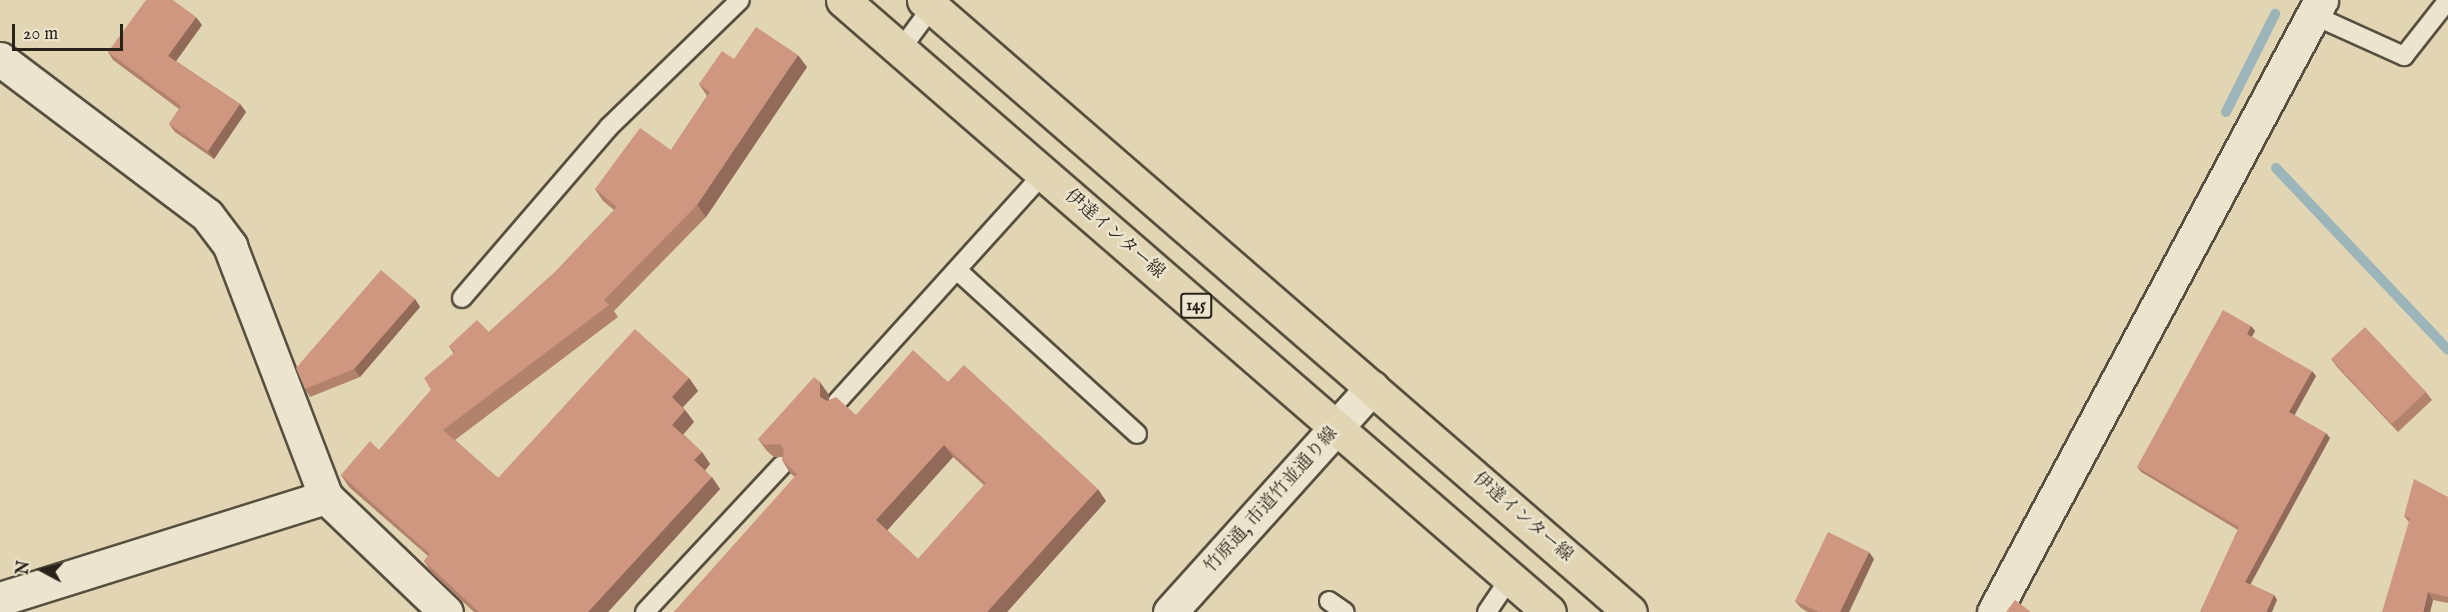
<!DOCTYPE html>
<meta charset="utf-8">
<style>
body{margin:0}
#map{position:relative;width:2448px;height:612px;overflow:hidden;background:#e1d5b3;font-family:"IM FELL English","Noto Serif JP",serif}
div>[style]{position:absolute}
.stream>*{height:10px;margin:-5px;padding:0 5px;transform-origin:5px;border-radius:5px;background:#9bb5ba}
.roads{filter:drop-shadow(2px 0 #574f3f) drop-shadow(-2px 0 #574f3f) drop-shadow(0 2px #574f3f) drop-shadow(0 -2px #574f3f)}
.service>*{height:18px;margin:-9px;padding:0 9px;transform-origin:9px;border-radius:9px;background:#ece4ce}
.minor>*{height:33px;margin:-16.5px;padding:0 16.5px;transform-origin:16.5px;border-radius:16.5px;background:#ece4ce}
.tertiary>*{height:33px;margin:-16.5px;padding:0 16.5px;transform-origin:16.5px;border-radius:16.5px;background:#ece4ce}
.primary>*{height:33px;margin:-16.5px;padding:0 16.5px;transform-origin:16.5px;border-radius:16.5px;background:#e1d5b3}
.wall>*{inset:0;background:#b2826d}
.shaded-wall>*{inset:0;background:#916a59}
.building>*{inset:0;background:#cf977f}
span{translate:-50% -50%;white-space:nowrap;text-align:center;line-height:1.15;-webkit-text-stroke:5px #ece4ce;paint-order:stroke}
.shield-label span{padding:2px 4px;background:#ece4ce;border:2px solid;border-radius:4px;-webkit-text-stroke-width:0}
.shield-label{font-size:16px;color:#292218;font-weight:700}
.street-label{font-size:18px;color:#292218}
.north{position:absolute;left:12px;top:540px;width:60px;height:60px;-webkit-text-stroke:4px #ece4ce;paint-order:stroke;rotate:277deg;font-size:16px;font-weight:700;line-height:24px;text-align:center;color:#292218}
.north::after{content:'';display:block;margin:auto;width:21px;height:27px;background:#292218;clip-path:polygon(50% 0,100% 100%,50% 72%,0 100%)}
.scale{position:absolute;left:12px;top:24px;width:111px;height:27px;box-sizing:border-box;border:3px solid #292218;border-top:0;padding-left:8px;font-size:18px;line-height:21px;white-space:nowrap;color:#292218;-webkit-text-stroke:4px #ece4ce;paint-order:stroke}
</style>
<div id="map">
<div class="stream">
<div style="left:2226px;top:112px;width:110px;rotate:-63.4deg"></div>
<div style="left:2276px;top:168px;width:250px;rotate:46.6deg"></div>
</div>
<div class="roads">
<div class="service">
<div style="left:2313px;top:15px;width:100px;rotate:24.3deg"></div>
<div style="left:2404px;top:56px;width:71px;rotate:-51.8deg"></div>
<div style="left:901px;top:49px;width:52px;rotate:-53.6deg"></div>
<div style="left:958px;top:271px;width:242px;rotate:42.3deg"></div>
<div style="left:462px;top:298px;width:225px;rotate:-49.3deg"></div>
<div style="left:609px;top:127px;width:182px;rotate:-44.1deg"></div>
<div style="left:837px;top:402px;width:307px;rotate:-47.9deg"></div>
<div style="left:1329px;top:601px;width:19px;rotate:35deg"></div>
<div style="left:645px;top:612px;width:201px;rotate:-47deg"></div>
<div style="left:1487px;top:612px;width:41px;rotate:-55.9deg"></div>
</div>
<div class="minor">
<div style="left:0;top:59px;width:259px;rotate:37deg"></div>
<div style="left:207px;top:215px;width:39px;rotate:53deg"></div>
<div style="left:230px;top:246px;width:269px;rotate:69.1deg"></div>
<div style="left:326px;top:497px;width:166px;rotate:43.8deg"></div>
<div style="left:0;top:599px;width:342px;rotate:-17.4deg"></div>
</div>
<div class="tertiary">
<div style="left:1170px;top:612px;width:302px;rotate:-48deg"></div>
<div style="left:1994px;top:612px;width:694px;rotate:-61.88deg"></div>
</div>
<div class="primary">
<div style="left:843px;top:0;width:934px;rotate:40.92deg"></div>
<div style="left:924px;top:0;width:934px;rotate:40.92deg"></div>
</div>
</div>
<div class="wall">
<div style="clip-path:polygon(202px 25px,176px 61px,240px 104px,246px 112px,214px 159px,175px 132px,169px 124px,179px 109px,113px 60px,108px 52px)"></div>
<div style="clip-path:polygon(734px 59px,807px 67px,706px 217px,614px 311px,618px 317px,455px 440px,498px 478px,689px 378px,698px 391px,683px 407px,694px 422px,683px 434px,702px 452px,710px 464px,705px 470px,720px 489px,608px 612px,474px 612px,432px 573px,424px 561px,428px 556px,349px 487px,341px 475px,379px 450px,431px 390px,454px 354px,449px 346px,489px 332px,555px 272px,614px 210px,603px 201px,595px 189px,671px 150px,707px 96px,699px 84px)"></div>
<div style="clip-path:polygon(415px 299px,420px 307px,360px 377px,310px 397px,305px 389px)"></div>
<div style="clip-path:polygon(2251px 326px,2255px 331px,2252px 337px,2316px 376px,2294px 415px,2330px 438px,2250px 584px,2274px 595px,2277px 600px,2200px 612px,2238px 530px,2141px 472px,2137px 467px)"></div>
<div style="clip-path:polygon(2331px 359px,2426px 392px,2432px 400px,2398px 432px,2337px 367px)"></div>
<div style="clip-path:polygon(evenodd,948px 382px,1106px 501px,1007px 612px,674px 612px,795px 477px,790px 473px,782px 460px,782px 457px,774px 457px,767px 451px,758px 439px,829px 395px,829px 400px,856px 415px,948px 382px,953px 457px,984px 485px,918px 559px,887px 530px,953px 457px)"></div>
<div style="clip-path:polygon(2448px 497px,2448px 603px,2433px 600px,2430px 612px,2409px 522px,2404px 516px)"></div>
<div style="clip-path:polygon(1874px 559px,1849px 612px,1808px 612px,1801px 608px,1795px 601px)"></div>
</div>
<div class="shaded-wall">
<div style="clip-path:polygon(196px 17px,202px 25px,174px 64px,168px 56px)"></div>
<div style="clip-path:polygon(798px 55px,807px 67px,706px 217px,697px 205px)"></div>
<div style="clip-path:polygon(240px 104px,246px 112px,214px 159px,208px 151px)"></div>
<div style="clip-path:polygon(415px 299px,420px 307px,360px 377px,354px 369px)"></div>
<div style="clip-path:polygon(2251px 326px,2255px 331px,2250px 339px,2247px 334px)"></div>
<div style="clip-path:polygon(2312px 371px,2316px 376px,2293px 418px,2289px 412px)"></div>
<div style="clip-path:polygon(689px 378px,698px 391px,680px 410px,672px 397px)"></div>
<div style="clip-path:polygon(820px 382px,829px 395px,829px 410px,820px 397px)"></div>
<div style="clip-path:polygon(685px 410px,694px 422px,681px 437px,672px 425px)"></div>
<div style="clip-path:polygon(2326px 433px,2330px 438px,2249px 587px,2245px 582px)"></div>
<div style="clip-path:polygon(944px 445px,953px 457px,885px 533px,876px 520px)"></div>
<div style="clip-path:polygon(702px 452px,710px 464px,703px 473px,694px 460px)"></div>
<div style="clip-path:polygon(712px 477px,720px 489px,608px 612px,588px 612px)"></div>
<div style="clip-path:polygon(1098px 489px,1106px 501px,1007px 612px,987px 612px)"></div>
<div style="clip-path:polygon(1869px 552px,1874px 559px,1849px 612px,1840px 612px)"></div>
<div style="clip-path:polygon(2428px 592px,2433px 600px,2430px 612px,2423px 612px)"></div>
<div style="clip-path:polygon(2274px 595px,2277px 600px,2272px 612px,2266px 612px)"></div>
</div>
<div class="building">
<div style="clip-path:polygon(146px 0,173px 0,196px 17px,168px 56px,240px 104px,208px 151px,169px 124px,181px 106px,108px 52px)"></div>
<div style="clip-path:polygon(756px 27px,798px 55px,697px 205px,604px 300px,609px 305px,443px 430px,498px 478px,635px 329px,689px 378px,672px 397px,685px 410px,672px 425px,702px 452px,694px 460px,712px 477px,588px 612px,479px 612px,424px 561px,430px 554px,341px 475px,370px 441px,379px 450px,431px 390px,424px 378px,455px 352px,449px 346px,477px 320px,489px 332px,555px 272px,617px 207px,595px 189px,640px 128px,671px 150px,710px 92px,699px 84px,722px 51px,734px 59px)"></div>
<div style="clip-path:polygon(381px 270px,415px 299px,354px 369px,305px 389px,296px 368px)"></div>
<div style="clip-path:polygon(2223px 310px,2251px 326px,2247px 334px,2312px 371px,2289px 412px,2326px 433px,2245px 582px,2274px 595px,2266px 612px,2200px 612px,2239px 527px,2137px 467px)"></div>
<div style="clip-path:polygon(2365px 327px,2426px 392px,2392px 424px,2331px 359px)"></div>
<div style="clip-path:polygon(evenodd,913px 350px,948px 382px,964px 365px,1098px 489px,987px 612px,674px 612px,797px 474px,782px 460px,784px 450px,780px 444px,765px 445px,758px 439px,814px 377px,820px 382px,820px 397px,827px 401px,836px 397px,856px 415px,913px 350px,944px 445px,986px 483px,918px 559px,876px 520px,944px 445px)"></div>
<div style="clip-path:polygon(2414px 479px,2448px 497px,2448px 597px,2428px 592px,2423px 612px,2382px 612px,2410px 518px,2404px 516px)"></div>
<div style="clip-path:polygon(1828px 532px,1869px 552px,1840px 612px,1819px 612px,1795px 601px)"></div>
<div style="clip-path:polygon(2015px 600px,2031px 612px,2006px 612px)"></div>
</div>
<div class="shield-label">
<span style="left:1196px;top:306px">145</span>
</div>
<div class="street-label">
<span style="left:1114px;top:235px;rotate:41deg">伊達インター線</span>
<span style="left:1272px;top:501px;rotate:-48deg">竹原通, 市道竹並通り線</span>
<span style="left:1522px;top:518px;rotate:41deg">伊達インター線</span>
</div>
<div class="north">N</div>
<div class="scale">20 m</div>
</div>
